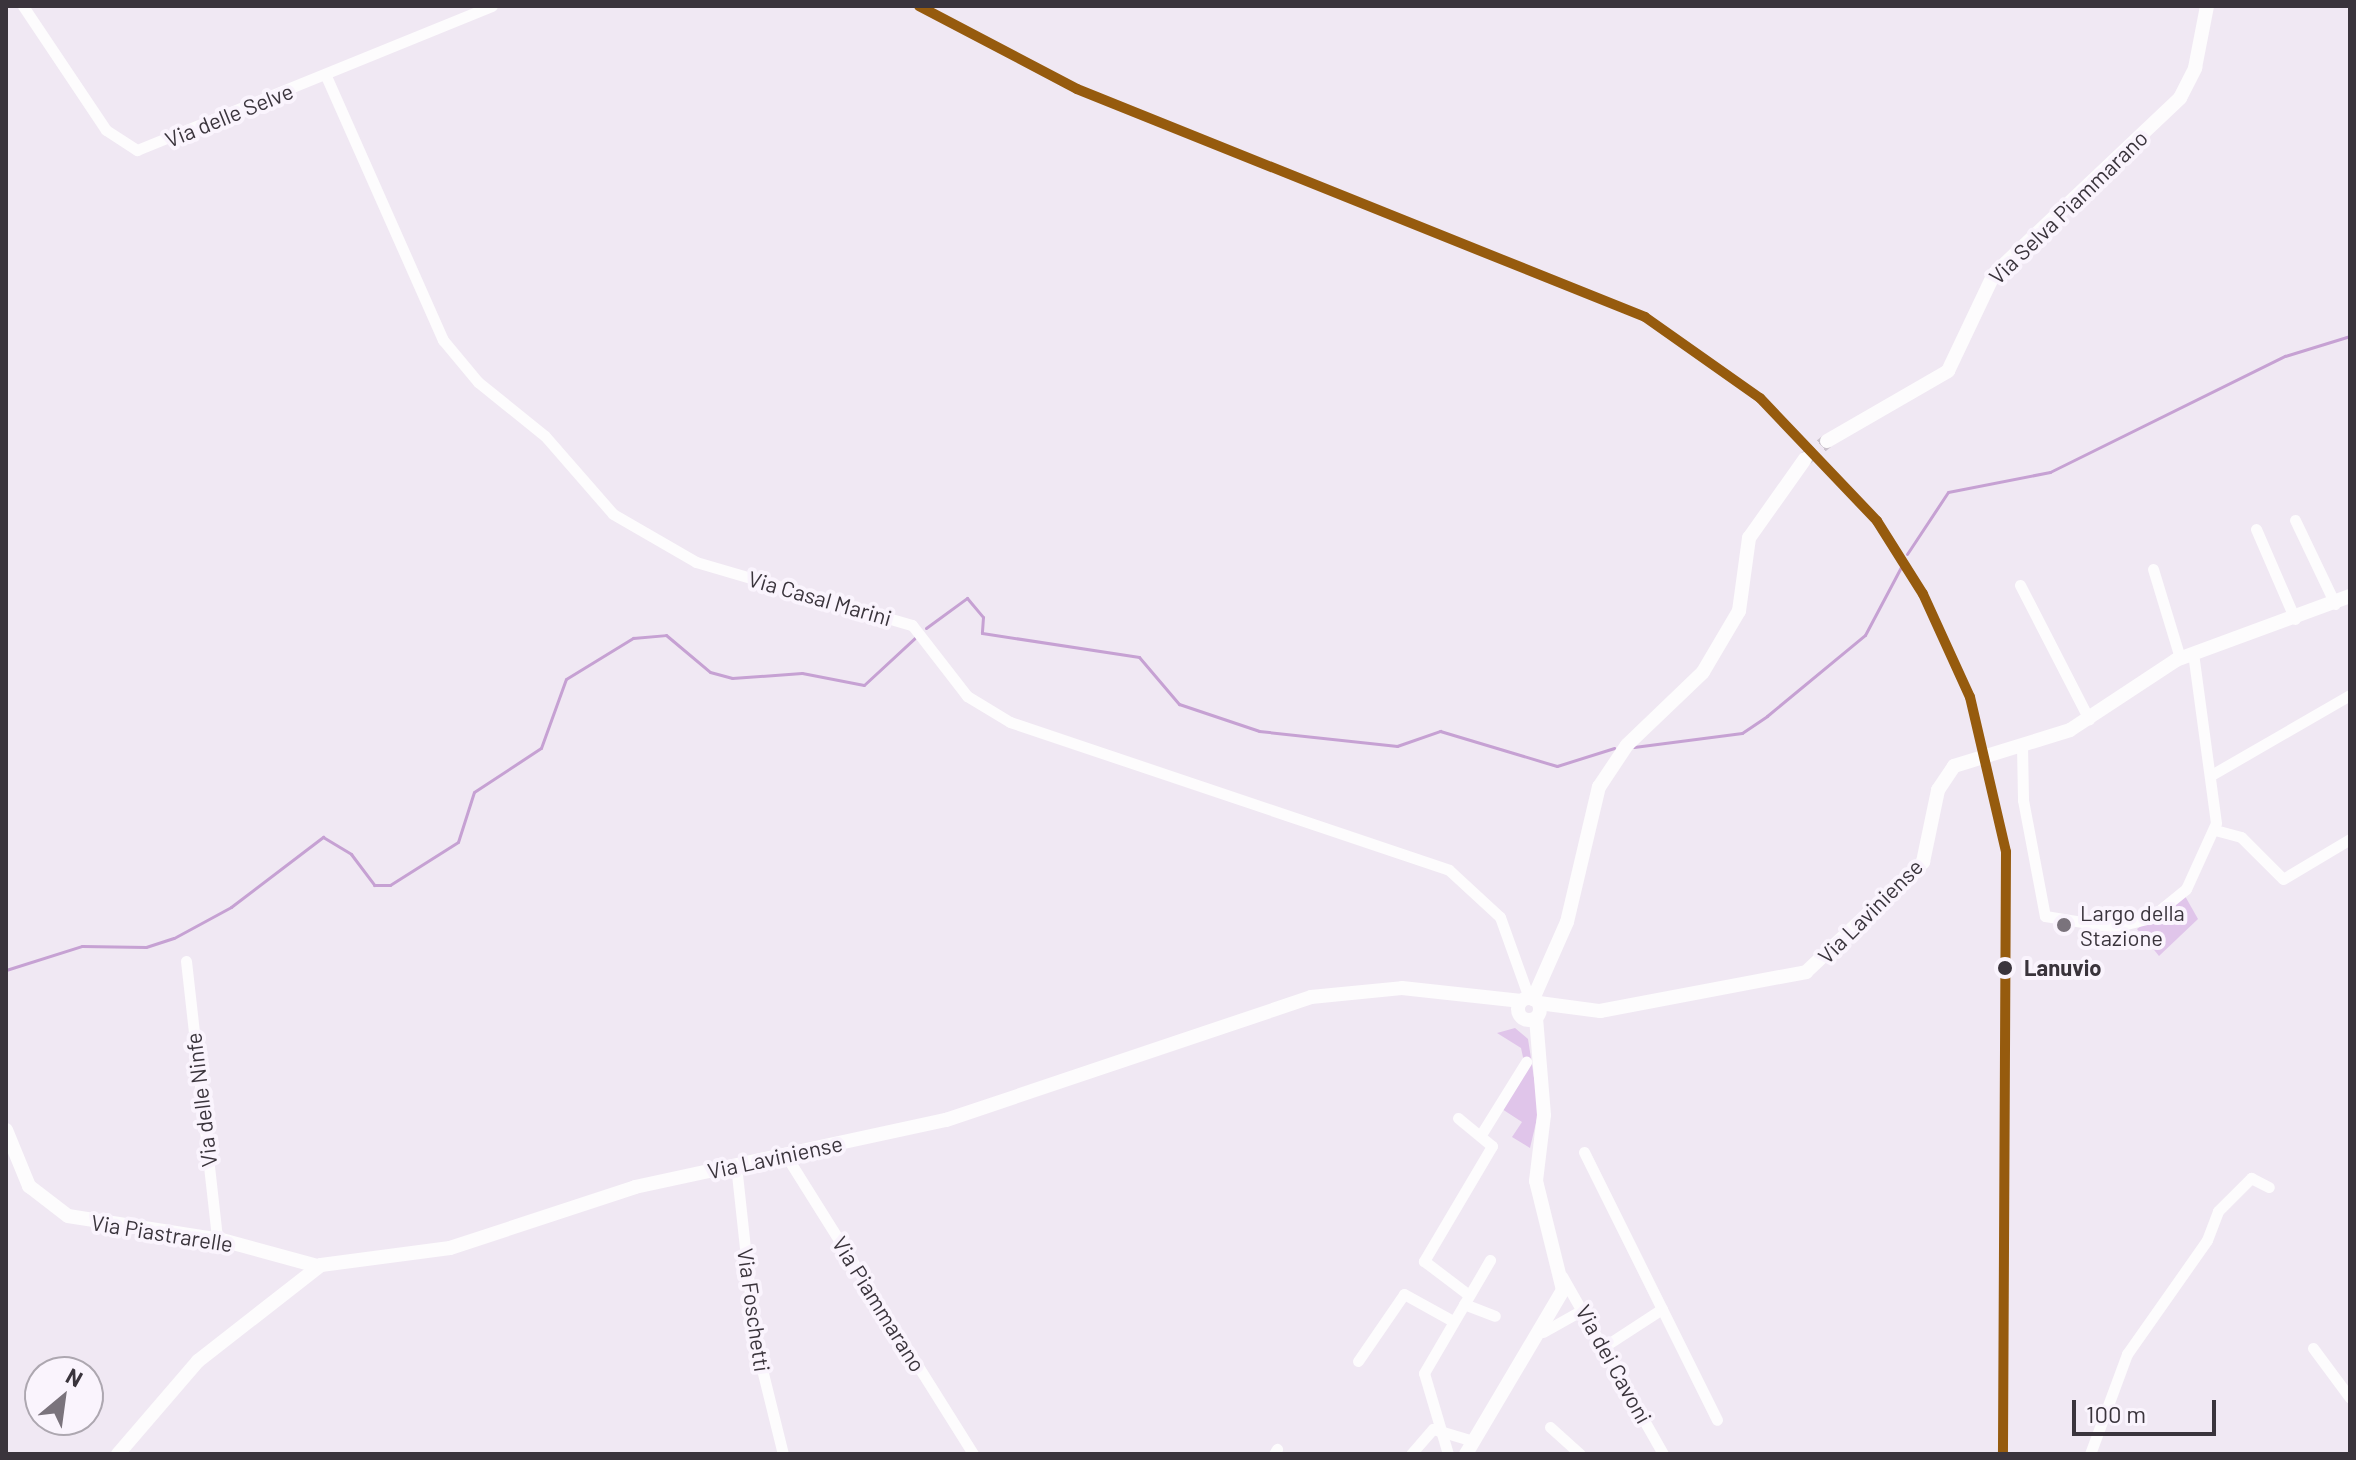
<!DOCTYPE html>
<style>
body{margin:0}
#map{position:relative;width:2356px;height:1460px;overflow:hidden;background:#f0e8f3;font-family:Barlow,sans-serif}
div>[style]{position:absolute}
.green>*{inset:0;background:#e0c5ea}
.stream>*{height:3px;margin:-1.5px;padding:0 1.5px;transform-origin:1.5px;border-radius:1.5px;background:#c6a1d3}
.tertiary-tunnel>*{height:14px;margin-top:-7px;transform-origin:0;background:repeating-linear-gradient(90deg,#ccc4ce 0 14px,transparent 0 21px)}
.minor>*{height:11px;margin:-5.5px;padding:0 5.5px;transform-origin:5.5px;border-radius:5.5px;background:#fdfcfd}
.tertiary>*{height:14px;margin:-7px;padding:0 7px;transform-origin:7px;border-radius:7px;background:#fdfcfd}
.tertiary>.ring{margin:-7px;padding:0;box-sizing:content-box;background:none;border:14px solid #fdfcfd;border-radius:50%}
.rail-1>*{height:10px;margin:-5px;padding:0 5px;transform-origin:5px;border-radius:5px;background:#965b0e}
.dots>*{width:22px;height:22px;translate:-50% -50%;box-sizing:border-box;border:4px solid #faf4fd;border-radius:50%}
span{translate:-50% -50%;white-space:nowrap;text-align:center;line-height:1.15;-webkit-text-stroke:8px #faf4fd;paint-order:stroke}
.street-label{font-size:22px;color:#3a343c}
.poi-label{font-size:22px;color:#3a343c}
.left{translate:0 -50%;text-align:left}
.stop-label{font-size:22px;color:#3a343c;font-weight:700}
.frame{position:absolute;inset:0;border:8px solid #3a343c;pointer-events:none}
.north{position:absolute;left:24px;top:1356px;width:80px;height:80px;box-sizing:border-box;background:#faf4fd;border:2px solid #ada7b0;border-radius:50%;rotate:29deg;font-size:22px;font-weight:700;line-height:32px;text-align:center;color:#3a343c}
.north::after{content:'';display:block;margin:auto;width:28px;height:36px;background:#7a737c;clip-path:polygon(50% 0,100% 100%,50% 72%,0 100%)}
.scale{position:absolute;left:2072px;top:1400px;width:144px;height:36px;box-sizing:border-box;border:4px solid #3a343c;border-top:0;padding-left:10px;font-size:24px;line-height:28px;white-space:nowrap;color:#3a343c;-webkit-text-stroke:6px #faf4fd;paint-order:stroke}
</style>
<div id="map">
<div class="green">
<div style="clip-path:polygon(2185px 896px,2198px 919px,2159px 956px,2137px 929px)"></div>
<div style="clip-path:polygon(1515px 1028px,1528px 1039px,1539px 1110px,1530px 1148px,1512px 1137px,1522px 1122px,1502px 1109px,1526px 1071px,1521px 1048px,1497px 1033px)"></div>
</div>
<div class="stream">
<div style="left:1907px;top:554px;width:74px;rotate:-56.5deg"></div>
<div style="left:1948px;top:492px;width:104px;rotate:-11.1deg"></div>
<div style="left:2050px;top:472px;width:262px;rotate:-26.3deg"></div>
<div style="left:2285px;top:356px;width:68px;rotate:-17.1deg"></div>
<div style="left:926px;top:628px;width:51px;rotate:-36.2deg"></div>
<div style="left:967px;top:598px;width:25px;rotate:50deg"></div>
<div style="left:983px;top:617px;width:16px;rotate:94deg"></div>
<div style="left:982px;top:633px;width:159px;rotate:8.7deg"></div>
<div style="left:1139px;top:657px;width:62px;rotate:49.6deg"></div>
<div style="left:1179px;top:704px;width:84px;rotate:18.6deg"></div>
<div style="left:1259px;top:731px;width:139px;rotate:6.2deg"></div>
<div style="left:1397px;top:746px;width:46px;rotate:-19.2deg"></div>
<div style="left:1440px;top:731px;width:122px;rotate:16.7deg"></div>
<div style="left:1557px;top:766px;width:60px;rotate:-17.5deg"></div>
<div style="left:1634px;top:747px;width:109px;rotate:-7.4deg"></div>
<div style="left:1742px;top:733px;width:30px;rotate:-34deg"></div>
<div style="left:1767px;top:716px;width:127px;rotate:-39.6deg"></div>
<div style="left:1865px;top:635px;width:77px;rotate:-62.1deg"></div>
<div style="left:6px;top:970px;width:80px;rotate:-17.5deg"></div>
<div style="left:82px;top:946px;width:64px;rotate:0.9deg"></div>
<div style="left:146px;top:947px;width:29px;rotate:-18deg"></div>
<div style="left:174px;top:938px;width:65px;rotate:-28.5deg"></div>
<div style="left:231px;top:907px;width:116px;rotate:-37.3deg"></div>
<div style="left:323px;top:837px;width:33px;rotate:31deg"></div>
<div style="left:351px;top:854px;width:39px;rotate:53deg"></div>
<div style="left:374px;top:885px;width:16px"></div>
<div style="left:390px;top:885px;width:80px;rotate:-32.3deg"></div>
<div style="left:458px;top:842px;width:52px;rotate:-72.3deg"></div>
<div style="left:474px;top:792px;width:80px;rotate:-33.3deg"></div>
<div style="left:541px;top:748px;width:73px;rotate:-70.1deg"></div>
<div style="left:566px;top:679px;width:79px;rotate:-31.5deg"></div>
<div style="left:633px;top:638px;width:33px;rotate:-5deg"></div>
<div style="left:666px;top:635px;width:57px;rotate:40.1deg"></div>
<div style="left:710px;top:672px;width:23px;rotate:15deg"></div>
<div style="left:732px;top:678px;width:70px;rotate:-4.1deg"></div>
<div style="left:802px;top:673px;width:63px;rotate:11deg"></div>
<div style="left:864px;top:685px;width:72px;rotate:-42.8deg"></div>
</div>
<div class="tertiary-tunnel">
<div style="left:1805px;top:459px;width:28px;rotate:-39deg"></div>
</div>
<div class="minor">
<div style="left:23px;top:6px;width:149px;rotate:56.2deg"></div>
<div style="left:106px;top:130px;width:37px;rotate:33deg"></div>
<div style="left:137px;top:150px;width:383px;rotate:-22.1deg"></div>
<div style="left:326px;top:76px;width:289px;rotate:66.1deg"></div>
<div style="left:443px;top:340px;width:55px;rotate:50.2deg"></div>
<div style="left:478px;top:382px;width:86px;rotate:38.9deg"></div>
<div style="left:545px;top:436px;width:103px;rotate:48.9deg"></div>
<div style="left:613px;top:514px;width:96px;rotate:30deg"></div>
<div style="left:696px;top:562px;width:225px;rotate:16.3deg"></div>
<div style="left:912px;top:625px;width:90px;rotate:52.2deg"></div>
<div style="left:967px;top:696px;width:50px;rotate:31.2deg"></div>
<div style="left:1010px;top:722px;width:463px;rotate:18.6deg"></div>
<div style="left:1449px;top:870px;width:69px;rotate:42.7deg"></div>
<div style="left:1500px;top:917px;width:86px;rotate:70.3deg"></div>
<div style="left:2295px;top:520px;width:93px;rotate:64.5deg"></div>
<div style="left:2256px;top:529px;width:98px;rotate:66.6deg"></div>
<div style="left:2153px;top:569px;width:93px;rotate:73.1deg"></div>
<div style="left:2020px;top:585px;width:151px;rotate:62.8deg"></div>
<div style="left:2022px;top:746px;width:54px;rotate:88.9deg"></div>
<div style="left:2023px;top:800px;width:118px;rotate:79.3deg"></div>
<div style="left:2045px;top:916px;width:70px;rotate:9.1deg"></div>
<div style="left:2114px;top:927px;width:37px;rotate:-14deg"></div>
<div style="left:2150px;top:918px;width:46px;rotate:-38.9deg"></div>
<div style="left:2186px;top:889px;width:72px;rotate:-65.6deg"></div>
<div style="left:2216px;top:823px;width:172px;rotate:-97.7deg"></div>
<div style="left:2213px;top:774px;width:158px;rotate:-30deg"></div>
<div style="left:2215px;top:830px;width:27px;rotate:15deg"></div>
<div style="left:2241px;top:837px;width:59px;rotate:45deg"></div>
<div style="left:2283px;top:879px;width:78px;rotate:-30.8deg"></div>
<div style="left:186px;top:961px;width:280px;rotate:83.6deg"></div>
<div style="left:1458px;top:1118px;width:44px;rotate:39.5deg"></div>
<div style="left:1492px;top:1146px;width:134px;rotate:120.6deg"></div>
<div style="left:1424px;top:1261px;width:56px;rotate:37.1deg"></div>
<div style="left:1482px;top:1133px;width:84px;rotate:-58.2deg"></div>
<div style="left:1584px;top:1152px;width:299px;rotate:63.6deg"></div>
<div style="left:785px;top:1154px;width:354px;rotate:57.9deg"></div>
<div style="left:736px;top:1165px;width:177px;rotate:83.8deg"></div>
<div style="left:755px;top:1341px;width:116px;rotate:76.1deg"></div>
<div style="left:1562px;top:1276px;width:205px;rotate:60.4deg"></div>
<div style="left:1464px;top:1304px;width:33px;rotate:21deg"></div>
<div style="left:1543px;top:1332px;width:47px;rotate:-29.3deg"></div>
<div style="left:1605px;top:1346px;width:68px;rotate:-33deg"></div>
<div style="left:2313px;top:1348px;width:62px;rotate:53.5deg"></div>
<div style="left:1358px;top:1361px;width:81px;rotate:-55.5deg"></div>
<div style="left:1404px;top:1294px;width:56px;rotate:28.9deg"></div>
<div style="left:1550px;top:1427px;width:40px;rotate:42deg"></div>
<div style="left:1274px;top:1454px;width:6px;rotate:-59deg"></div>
<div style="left:1411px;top:1454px;width:33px;rotate:-49deg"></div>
<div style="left:1433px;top:1429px;width:42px;rotate:16.7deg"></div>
<div style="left:1448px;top:1454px;width:84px;rotate:-106.5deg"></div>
<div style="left:1424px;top:1373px;width:131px;rotate:-59.7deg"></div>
<div style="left:2090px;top:1454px;width:107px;rotate:-69.7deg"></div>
<div style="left:2127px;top:1354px;width:139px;rotate:-54.9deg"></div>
<div style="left:2207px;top:1240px;width:31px;rotate:-69deg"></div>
<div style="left:2218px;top:1211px;width:47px;rotate:-45deg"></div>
<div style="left:2251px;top:1178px;width:20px;rotate:27deg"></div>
</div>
<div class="tertiary">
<div style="left:1827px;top:441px;width:140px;rotate:-30deg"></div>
<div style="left:1948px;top:371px;width:107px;rotate:-64.6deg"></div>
<div style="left:1994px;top:274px;width:256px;rotate:-43.4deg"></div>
<div style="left:2180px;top:98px;width:34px;rotate:-63deg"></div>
<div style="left:2195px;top:68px;width:63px;rotate:-79deg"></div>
<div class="ring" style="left:1518px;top:998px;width:8px;height:8px"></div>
<div style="left:1533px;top:999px;width:84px;rotate:-66.2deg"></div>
<div style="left:1567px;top:922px;width:139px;rotate:-76.7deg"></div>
<div style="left:1599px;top:787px;width:50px;rotate:-56.3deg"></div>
<div style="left:1627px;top:745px;width:105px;rotate:-43.8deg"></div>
<div style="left:1703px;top:672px;width:71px;rotate:-59.5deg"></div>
<div style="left:1739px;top:611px;width:74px;rotate:-82.2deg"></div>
<div style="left:1749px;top:538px;width:97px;rotate:-54.7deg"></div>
<div style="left:1539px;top:1003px;width:62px;rotate:7.5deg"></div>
<div style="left:1600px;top:1011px;width:210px;rotate:-10.7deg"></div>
<div style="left:1806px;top:972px;width:161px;rotate:-43.2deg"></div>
<div style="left:1923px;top:862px;width:74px;rotate:-78.2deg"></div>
<div style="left:1938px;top:790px;width:29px;rotate:-56deg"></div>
<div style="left:1954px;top:766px;width:121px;rotate:-17.2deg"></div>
<div style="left:2070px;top:730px;width:127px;rotate:-33.4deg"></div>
<div style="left:2176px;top:660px;width:185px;rotate:-20.2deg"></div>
<div style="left:6px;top:1130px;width:61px;rotate:67.7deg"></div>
<div style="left:29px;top:1186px;width:49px;rotate:37.6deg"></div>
<div style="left:68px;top:1216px;width:156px;rotate:8.9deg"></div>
<div style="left:222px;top:1240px;width:98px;rotate:15.3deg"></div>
<div style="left:118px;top:1454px;width:123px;rotate:-49.3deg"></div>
<div style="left:198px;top:1361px;width:156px;rotate:-38deg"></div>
<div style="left:321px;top:1265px;width:130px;rotate:-7.5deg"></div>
<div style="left:450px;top:1248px;width:195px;rotate:-18.2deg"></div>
<div style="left:635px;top:1187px;width:318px;rotate:-12.2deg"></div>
<div style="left:946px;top:1120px;width:385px;rotate:-18.6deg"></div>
<div style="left:1311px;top:997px;width:91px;rotate:-5.6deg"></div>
<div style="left:1402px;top:988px;width:120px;rotate:6.2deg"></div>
<div style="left:1466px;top:1454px;width:191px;rotate:-59.4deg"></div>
<div style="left:1563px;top:1290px;width:112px;rotate:-103.9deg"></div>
<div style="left:1536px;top:1181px;width:66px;rotate:-83.1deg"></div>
<div style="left:1544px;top:1115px;width:97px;rotate:-94.7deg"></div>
</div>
<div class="rail-1">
<div style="left:919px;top:6px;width:178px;rotate:27.7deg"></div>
<div style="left:1077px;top:89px;width:612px;rotate:21.87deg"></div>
<div style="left:1645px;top:317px;width:141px;rotate:35.2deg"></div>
<div style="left:1760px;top:398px;width:170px;rotate:46.4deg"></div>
<div style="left:1877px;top:521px;width:86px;rotate:57.8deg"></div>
<div style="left:1923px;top:594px;width:113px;rotate:65.5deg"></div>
<div style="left:1970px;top:697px;width:159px;rotate:76.9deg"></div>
<div style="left:2006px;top:852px;width:602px;rotate:90.29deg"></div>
</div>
<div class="dots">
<div style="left:2064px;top:925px;background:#7a737c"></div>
<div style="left:2005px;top:968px;background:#3a343c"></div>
</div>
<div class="street-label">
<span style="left:229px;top:115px;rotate:-22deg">Via delle Selve</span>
<span style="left:2068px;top:207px;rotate:-44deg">Via Selva Piammarano</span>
<span style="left:820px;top:598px;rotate:16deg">Via Casal Marini</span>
<span style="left:1870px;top:911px;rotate:-45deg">Via Laviniense</span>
<span style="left:201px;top:1100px;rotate:-97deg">Via delle Ninfe</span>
<span style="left:775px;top:1157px;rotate:-12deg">Via Laviniense</span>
<span style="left:162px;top:1233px;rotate:9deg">Via Piastrarelle</span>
<span style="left:879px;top:1304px;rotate:58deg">Via Piammarano</span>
<span style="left:754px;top:1310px;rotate:82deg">Via Foschetti</span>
<span style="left:1614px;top:1364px;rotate:61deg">Via dei Cavoni</span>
</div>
<div class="poi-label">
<span class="left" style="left:2080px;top:925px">Largo della<br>Stazione</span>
</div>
<div class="stop-label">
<span class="left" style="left:2024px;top:968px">Lanuvio</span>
</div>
<div class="frame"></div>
<div class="north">N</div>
<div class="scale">100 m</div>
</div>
